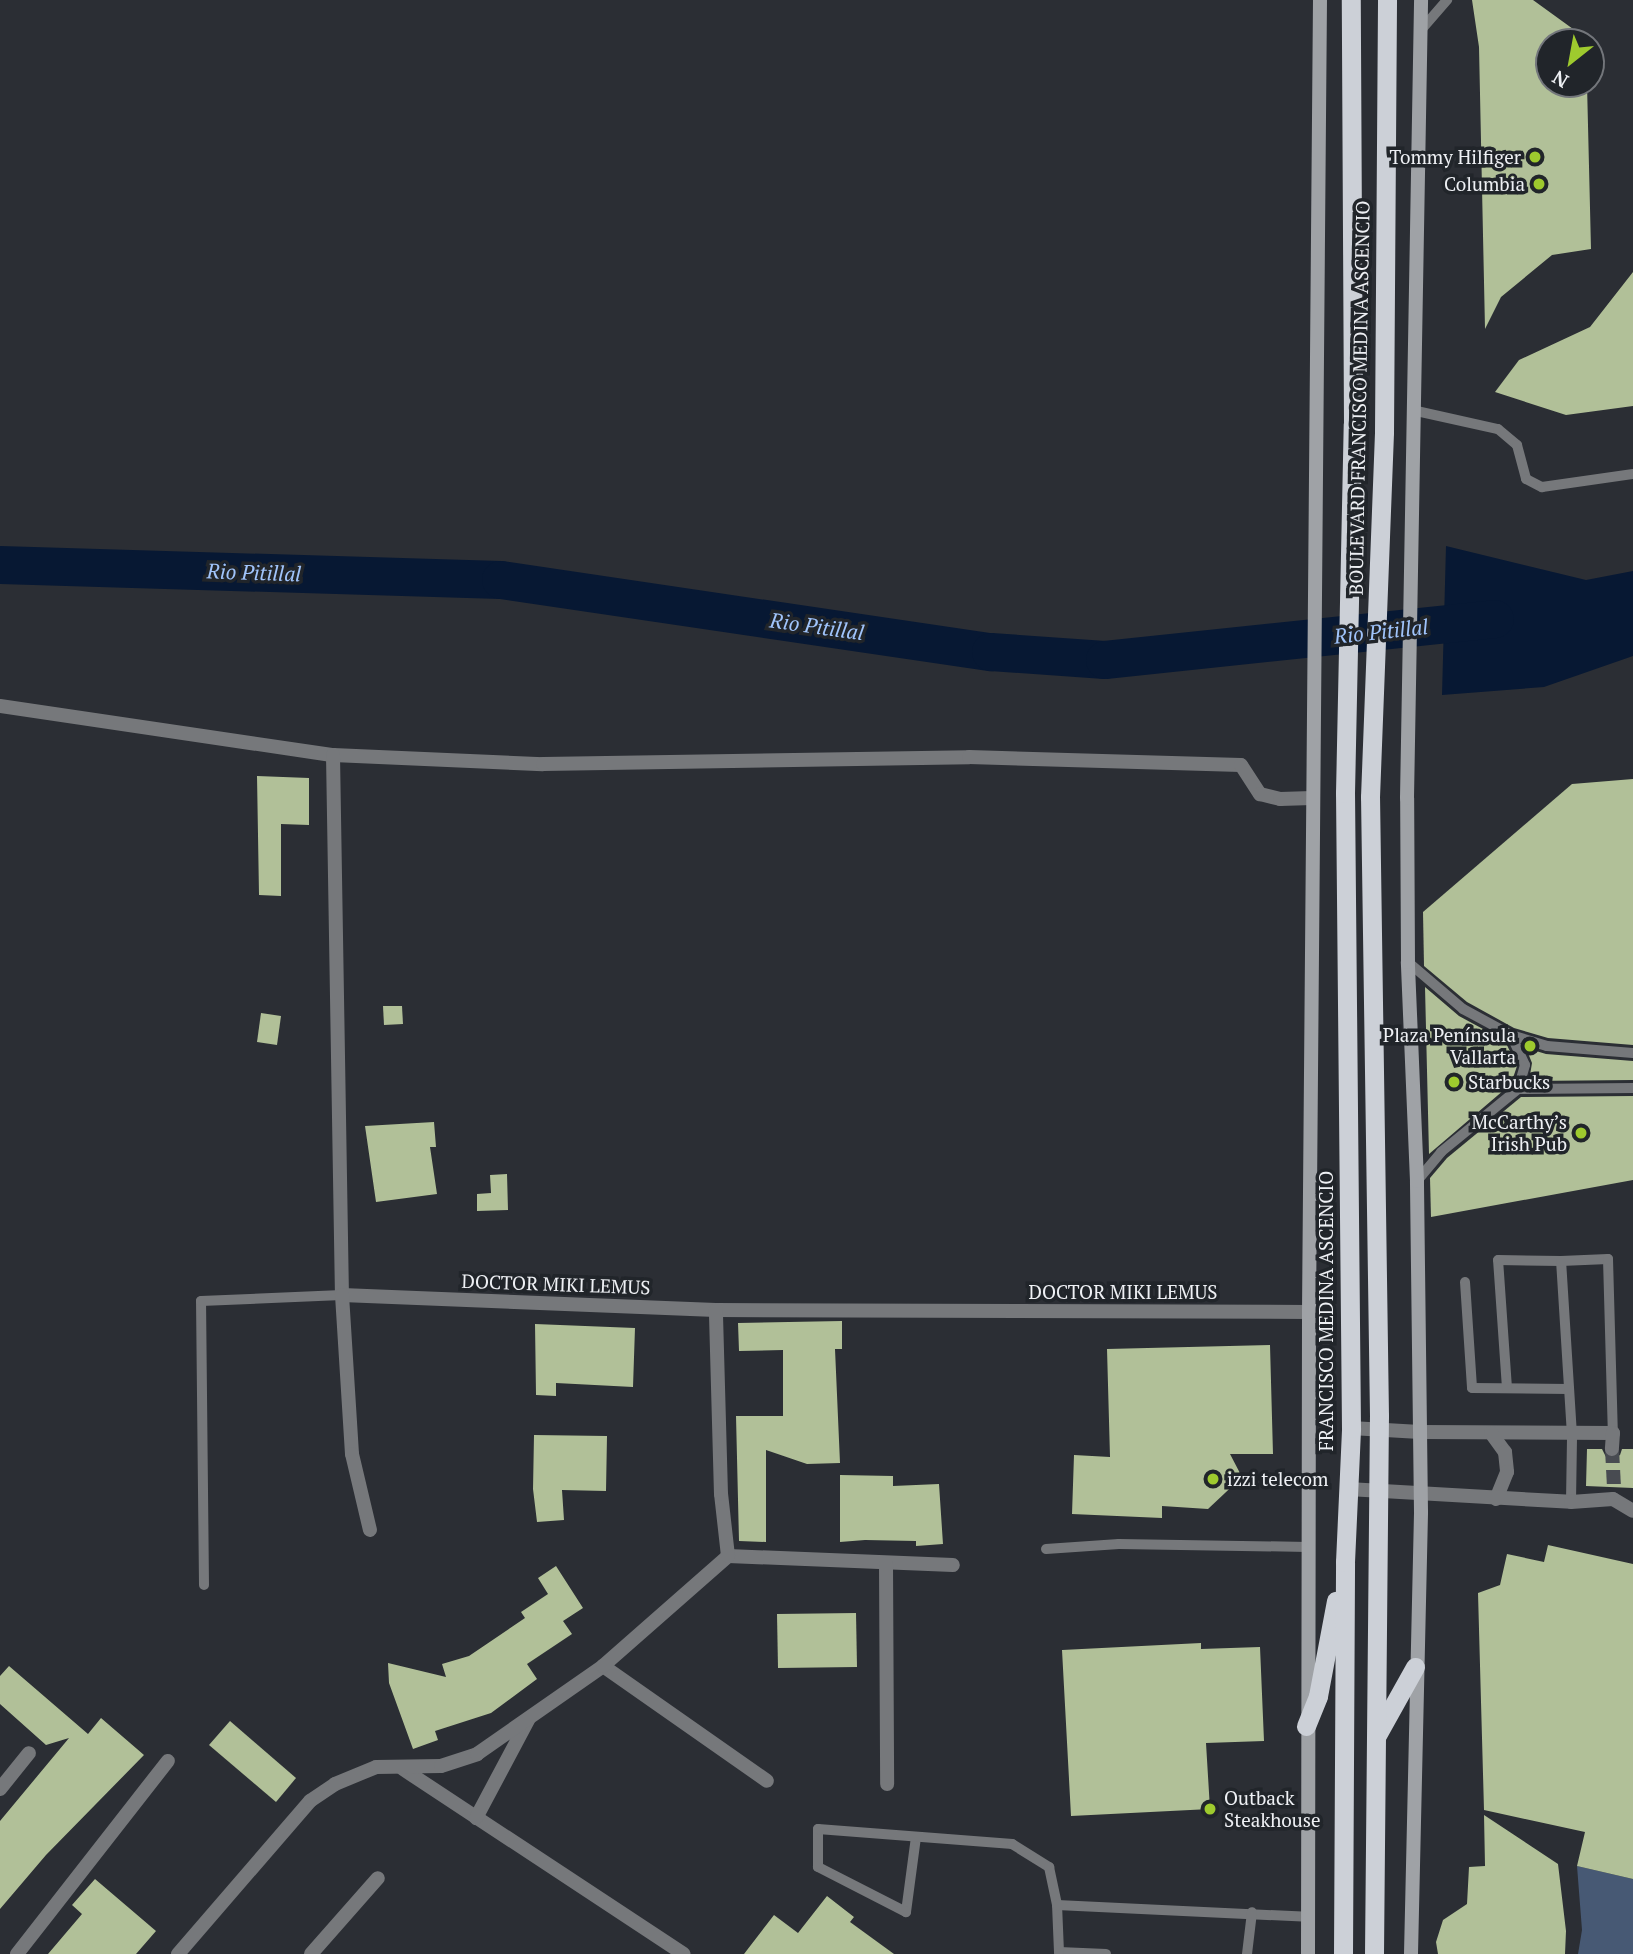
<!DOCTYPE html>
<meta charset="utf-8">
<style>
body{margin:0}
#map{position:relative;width:1633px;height:1954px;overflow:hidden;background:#2b2e34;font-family:"PT Serif",serif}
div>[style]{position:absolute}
.green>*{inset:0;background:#475974}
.water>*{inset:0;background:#071833}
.river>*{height:38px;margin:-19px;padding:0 19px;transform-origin:19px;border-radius:19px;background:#071833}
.building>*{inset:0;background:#b1c098}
.minor-tunnel>*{height:14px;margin-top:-7px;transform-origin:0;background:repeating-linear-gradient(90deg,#484b51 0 14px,transparent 0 21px)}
.service>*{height:10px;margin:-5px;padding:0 5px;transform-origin:5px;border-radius:5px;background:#76787b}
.minor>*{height:14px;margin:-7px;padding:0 7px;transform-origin:7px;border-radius:7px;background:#76787b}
.secondary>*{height:14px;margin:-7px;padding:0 7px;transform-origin:7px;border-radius:7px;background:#9fa2a6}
.trunk>*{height:19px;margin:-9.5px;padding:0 9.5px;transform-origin:9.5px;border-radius:9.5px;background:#ccd0d7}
.dots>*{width:19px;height:19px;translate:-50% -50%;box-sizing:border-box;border:4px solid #21252a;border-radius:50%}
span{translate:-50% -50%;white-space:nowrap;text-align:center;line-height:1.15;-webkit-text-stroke:7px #21252a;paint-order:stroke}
.poi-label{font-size:19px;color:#eef0f4}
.right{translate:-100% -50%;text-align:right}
.left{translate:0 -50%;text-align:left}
.street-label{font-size:19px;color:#eef0f4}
.water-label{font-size:21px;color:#a0c4fb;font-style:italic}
.north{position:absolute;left:1535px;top:28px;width:70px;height:70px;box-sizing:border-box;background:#21252a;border:2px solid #73767b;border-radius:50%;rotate:211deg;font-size:19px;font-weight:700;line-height:28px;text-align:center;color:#eef0f4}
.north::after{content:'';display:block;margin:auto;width:24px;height:32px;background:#9eca2e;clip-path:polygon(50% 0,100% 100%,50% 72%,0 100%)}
</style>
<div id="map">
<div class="green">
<div style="clip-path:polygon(1577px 1866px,1633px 1879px,1633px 1954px,1578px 1954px,1582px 1930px)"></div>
</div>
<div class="water">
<div style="clip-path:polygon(1446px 546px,1586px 580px,1633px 571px,1633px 656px,1544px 687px,1442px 695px)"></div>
</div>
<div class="river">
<div style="left:0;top:565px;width:501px;rotate:1.71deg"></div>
<div style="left:501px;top:580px;width:495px;rotate:8.4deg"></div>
<div style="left:991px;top:652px;width:114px;rotate:4deg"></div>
<div style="left:1105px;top:660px;width:392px;rotate:-6deg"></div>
</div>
<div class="building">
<div style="clip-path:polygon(1472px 0,1533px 0,1591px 42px,1549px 42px,1549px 84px,1587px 84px,1591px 249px,1552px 255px,1501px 297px,1485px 329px,1479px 47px)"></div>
<div style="clip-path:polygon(1633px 272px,1633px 406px,1566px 415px,1495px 392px,1519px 360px,1590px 327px)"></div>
<div style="clip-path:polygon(257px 776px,309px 778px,309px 825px,281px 824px,281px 896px,259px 895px)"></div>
<div style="clip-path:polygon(1633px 779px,1633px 1045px,1548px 1038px,1514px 1028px,1467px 1002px,1424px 966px,1423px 912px,1572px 784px)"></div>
<div style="clip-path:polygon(1425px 987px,1459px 1016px,1505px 1041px,1517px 1066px,1511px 1084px,1429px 1154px)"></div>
<div style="clip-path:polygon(383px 1006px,402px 1006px,403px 1024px,384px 1025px)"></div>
<div style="clip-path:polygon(261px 1013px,281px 1016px,277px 1045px,257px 1042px)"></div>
<div style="clip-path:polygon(1526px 1048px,1546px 1054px,1633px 1061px,1633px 1080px,1529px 1081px,1532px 1063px)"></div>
<div style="clip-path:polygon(1633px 1096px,1633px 1180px,1431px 1217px,1430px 1178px,1447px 1158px,1521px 1097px)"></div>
<div style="clip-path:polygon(434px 1122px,436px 1147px,430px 1147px,437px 1194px,376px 1202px,365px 1126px)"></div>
<div style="clip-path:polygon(507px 1174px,508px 1210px,477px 1211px,477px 1194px,491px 1193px,490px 1175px)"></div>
<div style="clip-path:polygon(842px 1321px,842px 1349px,835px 1349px,840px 1463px,807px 1464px,766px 1450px,766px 1542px,739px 1541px,736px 1416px,783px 1416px,783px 1350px,739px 1351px,738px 1323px)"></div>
<div style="clip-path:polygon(535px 1324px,635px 1328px,633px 1387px,556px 1383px,556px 1396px,536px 1395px)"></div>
<div style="clip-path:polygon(1270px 1345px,1273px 1454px,1230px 1454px,1242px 1477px,1208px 1509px,1162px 1506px,1162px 1518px,1072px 1514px,1074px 1455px,1110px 1457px,1107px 1349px)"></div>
<div style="clip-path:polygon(534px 1435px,607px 1436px,606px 1491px,562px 1490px,564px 1520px,537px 1522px,533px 1489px)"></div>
<div style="clip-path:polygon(1587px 1449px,1602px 1449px,1606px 1457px,1612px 1459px,1620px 1455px,1622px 1449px,1633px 1449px,1633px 1488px,1586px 1486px)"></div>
<div style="clip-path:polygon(840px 1475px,893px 1476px,893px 1486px,939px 1484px,943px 1544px,916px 1546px,916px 1541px,865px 1540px,840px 1542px)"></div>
<div style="clip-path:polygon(1548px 1545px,1633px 1564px,1633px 1879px,1577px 1866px,1585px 1832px,1484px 1810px,1478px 1593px,1500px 1585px,1507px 1554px,1544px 1562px)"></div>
<div style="clip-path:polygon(556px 1566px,583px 1608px,563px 1621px,572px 1634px,527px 1664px,537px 1679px,491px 1713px,435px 1731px,438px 1740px,413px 1749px,389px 1683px,388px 1663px,446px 1677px,442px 1664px,469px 1656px,525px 1618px,521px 1612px,548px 1594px,538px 1578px)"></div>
<div style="clip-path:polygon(856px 1613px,857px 1667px,778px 1668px,777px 1614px)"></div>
<div style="clip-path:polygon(1201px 1643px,1201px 1649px,1260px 1647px,1264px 1741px,1206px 1743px,1210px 1809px,1071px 1816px,1062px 1650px)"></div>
<div style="clip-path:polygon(9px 1666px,88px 1734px,101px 1718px,144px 1755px,46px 1855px,0 1909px,0 1821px,69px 1738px,46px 1745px,0 1704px,0 1676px)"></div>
<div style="clip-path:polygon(230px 1721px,296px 1778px,276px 1802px,209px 1745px)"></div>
<div style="clip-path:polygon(1484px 1815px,1558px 1864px,1566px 1931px,1565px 1954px,1438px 1954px,1436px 1942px,1443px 1920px,1467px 1904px,1469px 1867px,1485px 1866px)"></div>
<div style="clip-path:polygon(95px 1879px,156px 1931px,136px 1954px,48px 1954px,82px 1914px,72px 1905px)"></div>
<div style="clip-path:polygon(827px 1896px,854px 1917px,850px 1922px,894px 1954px,744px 1954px,774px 1915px,798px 1933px)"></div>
</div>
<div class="minor-tunnel">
<div style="left:1612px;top:1449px;width:38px;rotate:87deg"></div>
</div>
<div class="service">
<div style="left:1421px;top:30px;width:40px;rotate:-49deg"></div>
<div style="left:1412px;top:410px;width:88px;rotate:12.5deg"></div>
<div style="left:1498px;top:429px;width:25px;rotate:40deg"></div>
<div style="left:1517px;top:445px;width:35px;rotate:75deg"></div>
<div style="left:1526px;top:479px;width:18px;rotate:27deg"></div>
<div style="left:1542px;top:487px;width:92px;rotate:-8.1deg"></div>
<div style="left:1408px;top:962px;width:72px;rotate:40.5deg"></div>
<div style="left:1463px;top:1009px;width:55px;rotate:28.4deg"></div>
<div style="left:1511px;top:1035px;width:38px;rotate:17deg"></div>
<div style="left:1547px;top:1046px;width:86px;rotate:4.7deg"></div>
<div style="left:1511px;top:1035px;width:33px;rotate:65deg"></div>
<div style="left:1525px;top:1065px;width:25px;rotate:106deg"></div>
<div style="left:1417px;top:1181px;width:38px;rotate:-50deg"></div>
<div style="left:1441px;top:1152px;width:99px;rotate:-39.3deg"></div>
<div style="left:1518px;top:1089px;width:115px;rotate:-0.5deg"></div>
<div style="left:1465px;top:1282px;width:106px;rotate:86.2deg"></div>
<div style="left:1472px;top:1388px;width:97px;rotate:0.6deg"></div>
<div style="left:1507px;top:1388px;width:128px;rotate:-94deg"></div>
<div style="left:1498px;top:1260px;width:63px;rotate:0.9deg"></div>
<div style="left:1571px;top:1502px;width:67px;rotate:-89.1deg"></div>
<div style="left:1572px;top:1435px;width:174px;rotate:-93.6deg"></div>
<div style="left:1561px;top:1261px;width:47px;rotate:-2.4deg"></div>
<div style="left:1608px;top:1259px;width:174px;rotate:88.4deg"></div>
<div style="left:1046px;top:1549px;width:73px;rotate:-3.9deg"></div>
<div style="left:1119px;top:1544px;width:189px;rotate:0.9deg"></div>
<div style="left:204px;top:1585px;width:284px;rotate:-90.6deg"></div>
<div style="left:201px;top:1301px;width:141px;rotate:-2.4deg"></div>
<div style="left:916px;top:1837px;width:76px;rotate:97.6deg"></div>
<div style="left:906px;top:1912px;width:99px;rotate:-152.9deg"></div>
<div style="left:818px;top:1867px;width:38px;rotate:-90deg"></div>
<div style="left:818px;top:1829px;width:195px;rotate:4.4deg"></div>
<div style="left:1012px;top:1844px;width:44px;rotate:31.9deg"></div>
<div style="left:1049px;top:1867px;width:39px;rotate:78deg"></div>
<div style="left:1106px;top:1954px;width:47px;rotate:-177.6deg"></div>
<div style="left:1059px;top:1952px;width:47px;rotate:-92.4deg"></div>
<div style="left:1057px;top:1905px;width:251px;rotate:2.7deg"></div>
<div style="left:1247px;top:1954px;width:42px;rotate:-83.2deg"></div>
</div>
<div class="minor">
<div style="left:0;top:706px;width:337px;rotate:8.4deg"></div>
<div style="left:333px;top:755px;width:210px;rotate:2.5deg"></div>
<div style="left:543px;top:764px;width:426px;rotate:-0.9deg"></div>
<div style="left:969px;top:757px;width:272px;rotate:1.7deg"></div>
<div style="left:1241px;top:765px;width:35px;rotate:57deg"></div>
<div style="left:1260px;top:794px;width:21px;rotate:14deg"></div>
<div style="left:1280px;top:799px;width:32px;rotate:-2deg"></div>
<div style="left:333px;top:755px;width:540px;rotate:89.05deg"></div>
<div style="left:342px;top:1295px;width:374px;rotate:2.3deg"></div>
<div style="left:716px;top:1310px;width:593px;rotate:0.19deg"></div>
<div style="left:342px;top:1295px;width:159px;rotate:86.4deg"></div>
<div style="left:352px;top:1454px;width:78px;rotate:76.7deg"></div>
<div style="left:1351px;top:1428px;width:69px;rotate:3.3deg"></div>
<div style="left:1420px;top:1432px;width:193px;rotate:0.3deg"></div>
<div style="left:1613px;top:1433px;width:16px;rotate:94deg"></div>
<div style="left:1491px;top:1433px;width:24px;rotate:54deg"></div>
<div style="left:1505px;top:1452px;width:20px;rotate:84deg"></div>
<div style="left:1507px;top:1472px;width:29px;rotate:112deg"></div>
<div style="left:1348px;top:1489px;width:223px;rotate:3.3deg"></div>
<div style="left:1571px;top:1502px;width:42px;rotate:-4.1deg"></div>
<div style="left:1613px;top:1499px;width:23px;rotate:31deg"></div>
<div style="left:728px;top:1556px;width:225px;rotate:2.3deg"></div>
<div style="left:886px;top:1564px;width:220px;rotate:89.7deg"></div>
<div style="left:603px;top:1666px;width:200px;rotate:35deg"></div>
<div style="left:403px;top:1769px;width:336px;rotate:33.4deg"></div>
<div style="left:0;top:1789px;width:46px;rotate:-51.1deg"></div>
<div style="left:476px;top:1818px;width:111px;rotate:-62deg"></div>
<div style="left:17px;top:1954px;width:245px;rotate:-52deg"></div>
<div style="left:178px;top:1954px;width:202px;rotate:-49.2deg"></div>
<div style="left:310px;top:1801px;width:30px;rotate:-34deg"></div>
<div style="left:335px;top:1784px;width:44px;rotate:-22.5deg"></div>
<div style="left:376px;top:1767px;width:65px;rotate:-0.9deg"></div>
<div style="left:441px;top:1766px;width:38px;rotate:-18deg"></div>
<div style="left:477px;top:1754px;width:154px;rotate:-34.9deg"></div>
<div style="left:603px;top:1666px;width:167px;rotate:-41.3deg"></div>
<div style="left:728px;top:1556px;width:62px;rotate:-96.4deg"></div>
<div style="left:721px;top:1494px;width:184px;rotate:-91.6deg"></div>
<div style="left:311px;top:1954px;width:101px;rotate:-48.6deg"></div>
</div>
<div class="secondary">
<div style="left:1308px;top:1954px;width:642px;rotate:-89.91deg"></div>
<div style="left:1309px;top:1312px;width:1312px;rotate:-89.52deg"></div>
<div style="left:1411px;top:1954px;width:442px;rotate:-88.7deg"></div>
<div style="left:1421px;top:1512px;width:331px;rotate:-90.7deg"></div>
<div style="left:1417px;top:1181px;width:219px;rotate:-92.4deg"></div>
<div style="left:1408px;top:962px;width:164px;rotate:-90.3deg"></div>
<div style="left:1407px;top:798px;width:798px;rotate:-88.99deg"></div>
</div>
<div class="trunk">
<div style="left:1306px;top:1726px;width:32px;rotate:-68deg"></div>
<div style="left:1318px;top:1696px;width:97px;rotate:-79.3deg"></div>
<div style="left:1377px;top:1735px;width:78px;rotate:-60.8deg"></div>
<div style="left:1343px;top:1954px;width:392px;rotate:-89.7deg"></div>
<div style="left:1345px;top:1562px;width:134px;rotate:-87.4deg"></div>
<div style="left:1351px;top:1428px;width:635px;rotate:-90.54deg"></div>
<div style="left:1345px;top:793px;width:369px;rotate:-88.8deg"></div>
<div style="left:1353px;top:424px;width:424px;rotate:-90.3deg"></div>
<div style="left:1374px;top:1954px;width:538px;rotate:-89.47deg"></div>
<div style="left:1379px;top:1416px;width:619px;rotate:-90.83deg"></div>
<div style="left:1370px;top:797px;width:365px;rotate:-87.8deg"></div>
<div style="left:1384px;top:432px;width:432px;rotate:-89.6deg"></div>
</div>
<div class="dots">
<div style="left:1535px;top:157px;background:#9eca2e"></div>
<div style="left:1539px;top:184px;background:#9eca2e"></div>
<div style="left:1530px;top:1046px;background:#9eca2e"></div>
<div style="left:1454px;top:1082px;background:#9eca2e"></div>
<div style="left:1581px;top:1133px;background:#9eca2e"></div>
<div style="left:1213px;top:1479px;background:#9eca2e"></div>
<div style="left:1210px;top:1809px;background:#9eca2e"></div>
</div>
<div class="poi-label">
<span class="right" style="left:1521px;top:157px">Tommy Hilfiger</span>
<span class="right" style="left:1525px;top:184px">Columbia</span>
<span class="right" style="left:1516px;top:1046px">Plaza Península<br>Vallarta</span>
<span class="left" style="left:1468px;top:1082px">Starbucks</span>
<span class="right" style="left:1567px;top:1133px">McCarthy’s<br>Irish Pub</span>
<span class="left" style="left:1227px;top:1479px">izzi telecom</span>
<span class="left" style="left:1224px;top:1809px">Outback<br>Steakhouse</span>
</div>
<div class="street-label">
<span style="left:1359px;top:398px;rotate:-89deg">BOULEVARD FRANCISCO MEDINA ASCENCIO</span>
<span style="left:556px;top:1284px;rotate:2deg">DOCTOR MIKI LEMUS</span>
<span style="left:1123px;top:1292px">DOCTOR MIKI LEMUS</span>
<span style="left:1326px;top:1311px;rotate:-90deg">FRANCISCO MEDINA ASCENCIO</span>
</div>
<div class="water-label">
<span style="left:254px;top:572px;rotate:2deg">Rio Pitillal</span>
<span style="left:817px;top:626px;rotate:8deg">Rio Pitillal</span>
<span style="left:1381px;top:631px;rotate:-6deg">Rio Pitillal</span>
</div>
<div class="north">N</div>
</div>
